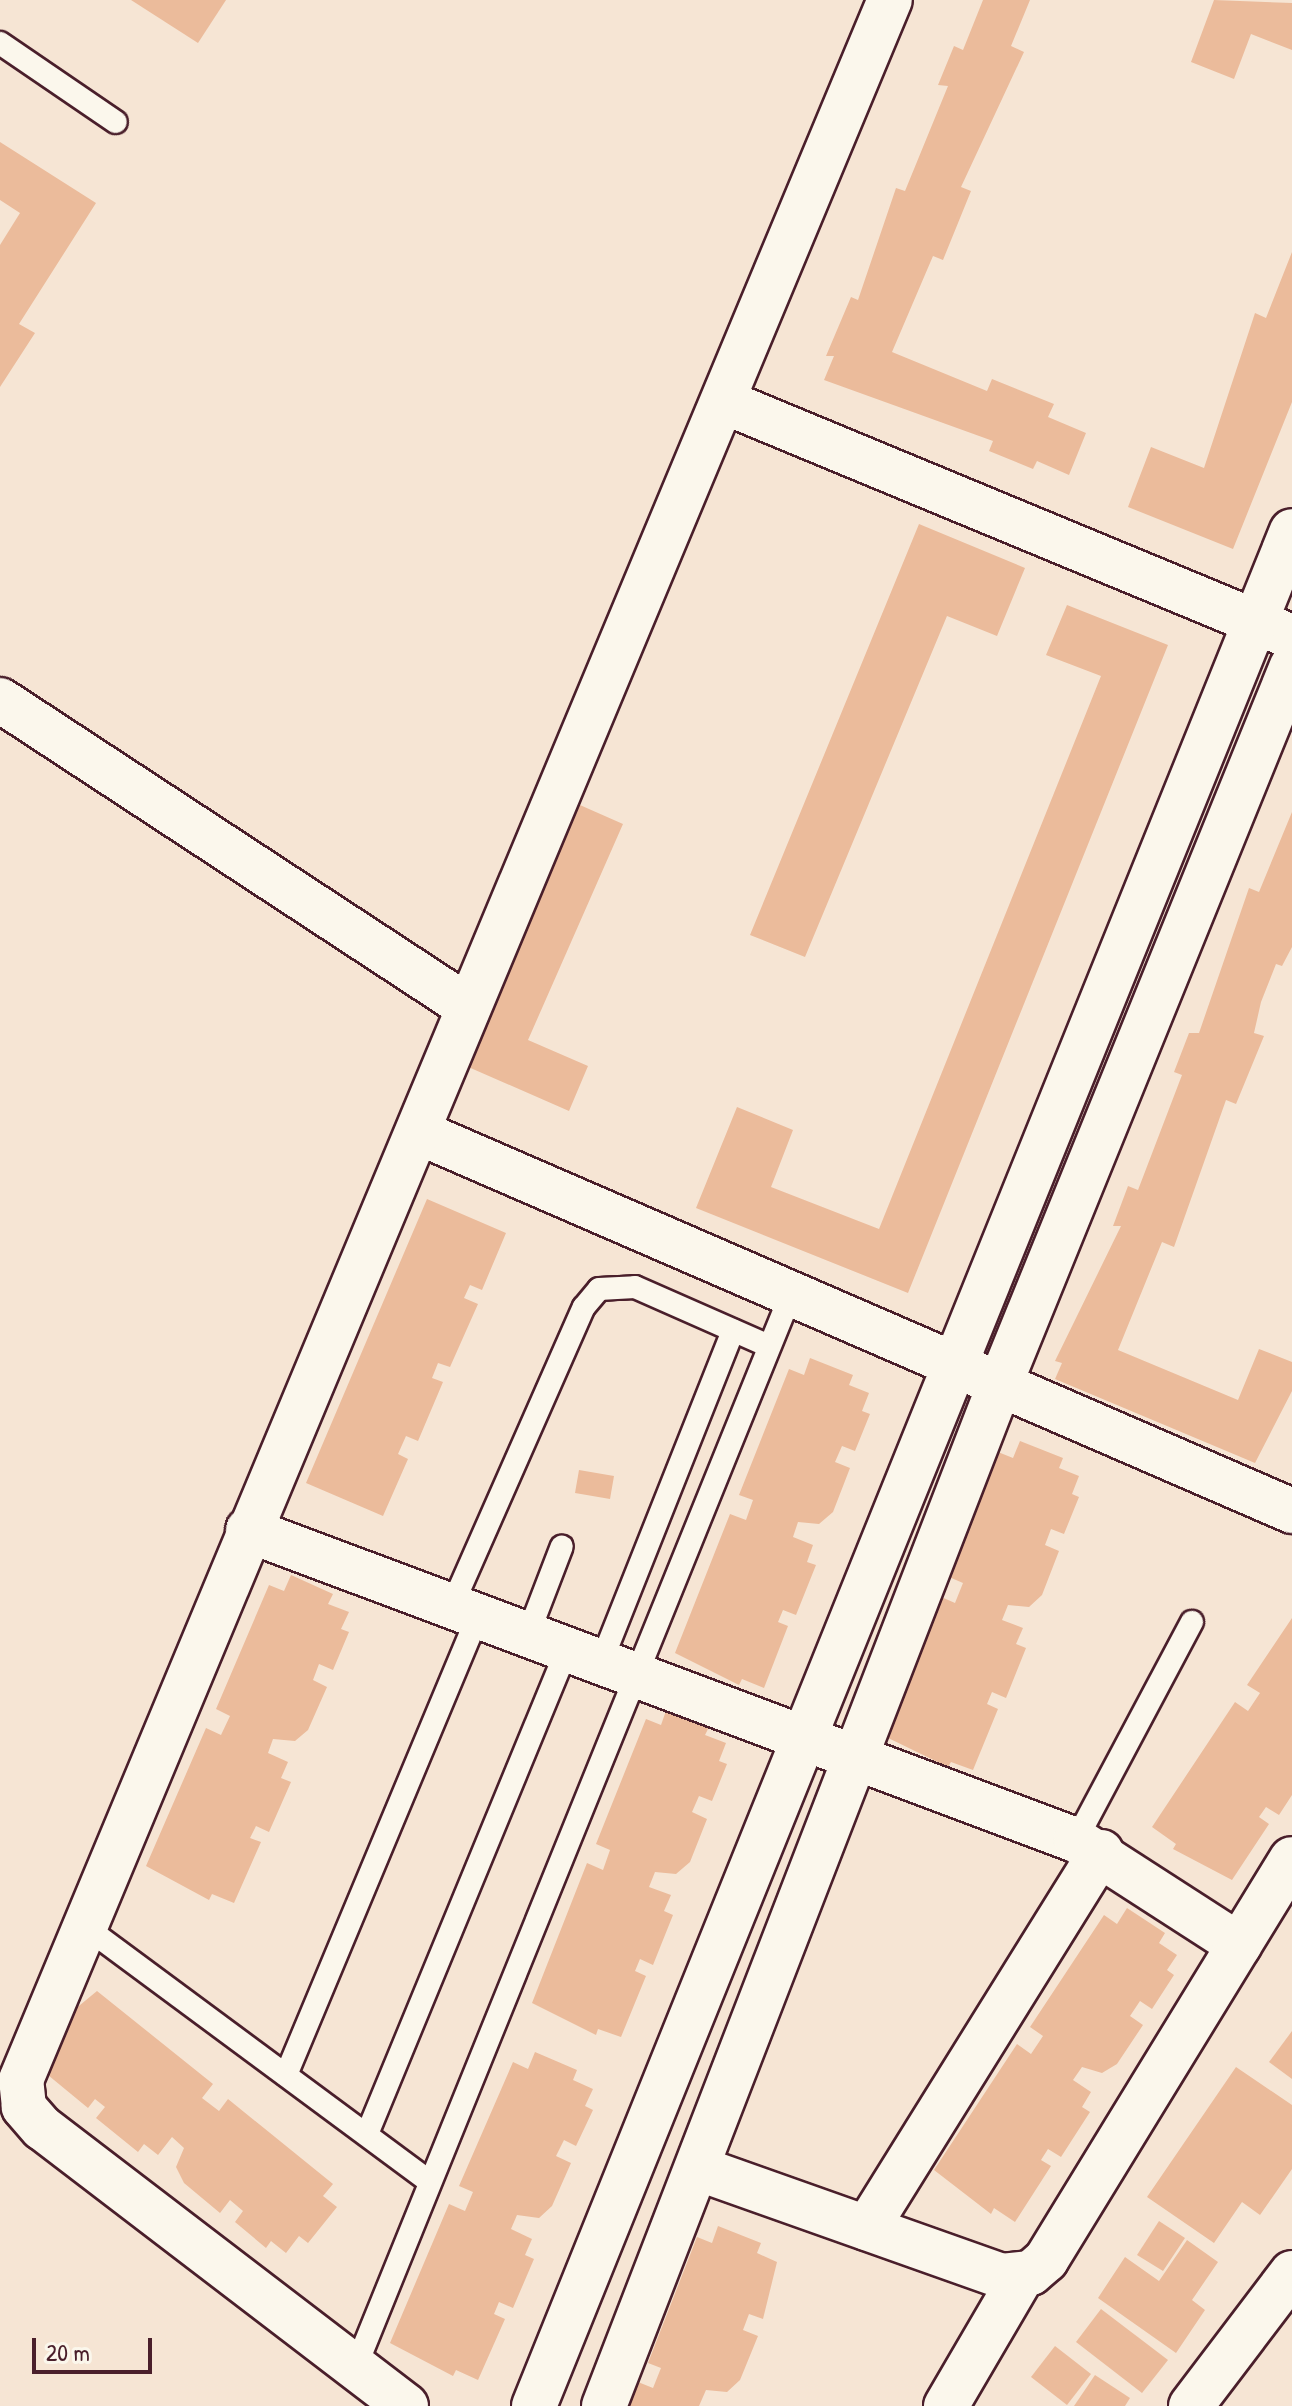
<!DOCTYPE html>
<style>
body{margin:0}
#map{position:relative;width:1292px;height:2406px;overflow:hidden;background:#f6e5d4;font-family:"Patrick Hand",sans-serif}
div>[style]{position:absolute}
.building>*{inset:0;background:#ebbb9b}
.roads{filter:drop-shadow(2px 0 #4a1f2b) drop-shadow(-2px 0 #4a1f2b) drop-shadow(0 2px #4a1f2b) drop-shadow(0 -2px #4a1f2b)}
.lane>*{height:22px;margin:-11px;padding:0 11px;transform-origin:11px;border-radius:11px;background:#fbf7ec}
.street>*{height:44px;margin:-22px;padding:0 22px;transform-origin:22px;border-radius:22px;background:#fbf7ec}
span{translate:-50% -50%;white-space:nowrap;text-align:center;line-height:1.15;-webkit-text-stroke:6px #fbf7ec;paint-order:stroke}
.scale{position:absolute;left:32px;top:2338px;width:120px;height:36px;box-sizing:border-box;border:4px solid #4a1f2b;border-top:0;padding-left:10px;font-size:24px;line-height:28px;white-space:nowrap;color:#4a1f2b;-webkit-text-stroke:6px #fbf7ec;paint-order:stroke}
</style>
<div id="map">
<div class="building">
<div style="clip-path:polygon(131px 0,226px 0,198px 43px)"></div>
<div style="clip-path:polygon(983px 0,1030px 0,1011px 46px,1024px 52px,961px 187px,971px 191px,943px 260px,933px 256px,892px 352px,987px 391px,992px 379px,1054px 404px,1048px 417px,1086px 433px,1069px 475px,1037px 461px,1033px 469px,989px 451px,993px 441px,824px 380px,834px 356px,826px 356px,851px 297px,858px 300px,896px 188px,905px 191px,948px 86px,938px 85px,954px 46px,963px 50px)"></div>
<div style="clip-path:polygon(1214px 0,1292px 3px,1292px 50px,1251px 34px,1234px 79px,1191px 62px)"></div>
<div style="clip-path:polygon(0 142px,96px 203px,19px 324px,35px 333px,0 387px,0 245px,20px 213px,0 200px)"></div>
<div style="clip-path:polygon(1292px 252px,1292px 402px,1233px 549px,1128px 507px,1151px 447px,1204px 468px,1255px 313px,1266px 318px)"></div>
<div style="clip-path:polygon(919px 524px,1025px 568px,997px 636px,947px 616px,805px 957px,750px 935px)"></div>
<div style="clip-path:polygon(1067px 605px,1168px 645px,908px 1293px,696px 1208px,737px 1107px,793px 1130px,771px 1187px,879px 1229px,1101px 676px,1046px 655px)"></div>
<div style="clip-path:polygon(564px 798px,623px 824px,528px 1040px,588px 1066px,569px 1111px,450px 1059px)"></div>
<div style="clip-path:polygon(1292px 812px,1292px 947px,1282px 966px,1276px 964px,1261px 1002px,1254px 1033px,1264px 1036px,1236px 1104px,1226px 1100px,1174px 1247px,1162px 1242px,1118px 1350px,1238px 1400px,1259px 1349px,1292px 1362px,1292px 1391px,1255px 1463px,1055px 1379px,1062px 1363px,1055px 1361px,1121px 1226px,1113px 1226px,1128px 1186px,1138px 1190px,1182px 1075px,1174px 1072px,1189px 1033px,1199px 1033px,1249px 888px,1259px 892px)"></div>
<div style="clip-path:polygon(427px 1199px,506px 1233px,482px 1290px,470px 1285px,464px 1298px,478px 1304px,450px 1367px,438px 1363px,432px 1378px,443px 1382px,418px 1441px,406px 1436px,398px 1454px,408px 1459px,383px 1516px,306px 1483px)"></div>
<div style="clip-path:polygon(810px 1358px,853px 1375px,849px 1385px,869px 1393px,862px 1411px,870px 1414px,855px 1451px,842px 1446px,835px 1462px,850px 1468px,833px 1512px,819px 1524px,798px 1522px,793px 1537px,813px 1545px,807px 1562px,816px 1565px,796px 1615px,783px 1610px,778px 1622px,788px 1626px,764px 1688px,742px 1679px,739px 1685px,675px 1653px,730px 1514px,746px 1520px,753px 1500px,739px 1495px,789px 1369px,804px 1375px)"></div>
<div style="clip-path:polygon(1020px 1441px,1063px 1458px,1059px 1468px,1079px 1476px,1072px 1494px,1079px 1497px,1064px 1534px,1051px 1529px,1045px 1545px,1059px 1551px,1042px 1595px,1029px 1607px,1008px 1605px,1002px 1620px,1023px 1628px,1016px 1644px,1026px 1648px,1006px 1698px,992px 1692px,987px 1704px,998px 1709px,973px 1770px,951px 1762px,948px 1767px,884px 1736px,939px 1596px,955px 1603px,963px 1583px,949px 1577px,998px 1452px,1013px 1458px)"></div>
<div style="clip-path:polygon(579px 1470px,614px 1476px,610px 1499px,575px 1493px)"></div>
<div style="clip-path:polygon(291px 1575px,333px 1594px,328px 1604px,349px 1612px,341px 1629px,349px 1632px,333px 1670px,319px 1664px,313px 1680px,327px 1687px,308px 1730px,295px 1741px,273px 1739px,268px 1753px,288px 1762px,281px 1778px,291px 1782px,269px 1832px,256px 1826px,250px 1838px,261px 1842px,234px 1903px,212px 1894px,209px 1900px,146px 1866px,206px 1728px,221px 1735px,230px 1716px,216px 1709px,269px 1585px,284px 1591px)"></div>
<div style="clip-path:polygon(1292px 1618px,1292px 1795px,1279px 1815px,1266px 1807px,1259px 1817px,1269px 1824px,1232px 1880px,1173px 1849px,1176px 1844px,1152px 1827px,1235px 1702px,1248px 1711px,1260px 1693px,1247px 1685px)"></div>
<div style="clip-path:polygon(667px 1708px,710px 1725px,705px 1735px,726px 1743px,719px 1761px,727px 1764px,712px 1801px,699px 1796px,692px 1812px,707px 1819px,690px 1862px,676px 1874px,655px 1872px,649px 1887px,671px 1895px,664px 1911px,673px 1915px,653px 1965px,640px 1959px,635px 1971px,646px 1976px,621px 2037px,598px 2029px,596px 2035px,532px 2003px,587px 1863px,603px 1870px,610px 1850px,596px 1844px,646px 1719px,661px 1725px)"></div>
<div style="clip-path:polygon(1127px 1908px,1165px 1933px,1159px 1943px,1177px 1955px,1167px 1970px,1174px 1975px,1152px 2009px,1140px 2001px,1130px 2016px,1143px 2025px,1117px 2064px,1102px 2073px,1082px 2067px,1073px 2080px,1091px 2092px,1082px 2107px,1090px 2112px,1061px 2157px,1048px 2149px,1041px 2160px,1051px 2166px,1015px 2222px,994px 2208px,991px 2214px,934px 2170px,1017px 2044px,1031px 2054px,1043px 2036px,1030px 2027px,1104px 1915px,1117px 1924px)"></div>
<div style="clip-path:polygon(97px 1991px,213px 2084px,202px 2098px,219px 2111px,228px 2099px,333px 2184px,323px 2196px,337px 2207px,308px 2243px,299px 2236px,286px 2253px,271px 2241px,266px 2248px,235px 2222px,243px 2211px,230px 2200px,220px 2213px,184px 2183px,176px 2167px,184px 2148px,172px 2137px,158px 2155px,144px 2144px,138px 2152px,96px 2118px,105px 2107px,95px 2099px,88px 2108px,37px 2066px,74px 2010px)"></div>
<div style="clip-path:polygon(1292px 2031px,1292px 2079px,1269px 2062px)"></div>
<div style="clip-path:polygon(535px 2052px,577px 2070px,573px 2080px,593px 2089px,585px 2106px,593px 2110px,576px 2146px,564px 2140px,556px 2156px,571px 2163px,552px 2206px,539px 2218px,517px 2215px,511px 2229px,532px 2239px,525px 2255px,534px 2259px,513px 2308px,499px 2302px,494px 2314px,505px 2319px,478px 2380px,456px 2370px,453px 2376px,390px 2343px,449px 2204px,465px 2211px,473px 2192px,459px 2186px,513px 2062px,528px 2069px)"></div>
<div style="clip-path:polygon(1236px 2067px,1292px 2105px,1292px 2169px,1260px 2215px,1242px 2202px,1214px 2243px,1147px 2197px)"></div>
<div style="clip-path:polygon(1159px 2221px,1185px 2238px,1163px 2271px,1137px 2255px)"></div>
<div style="clip-path:polygon(718px 2226px,761px 2243px,757px 2253px,777px 2262px,763px 2319px,749px 2314px,743px 2330px,758px 2336px,740px 2380px,727px 2392px,706px 2390px,699px 2406px,628px 2406px,638px 2382px,653px 2388px,661px 2368px,648px 2363px,697px 2237px,712px 2243px)"></div>
<div style="clip-path:polygon(1187px 2240px,1218px 2262px,1192px 2300px,1205px 2310px,1176px 2353px,1098px 2298px,1125px 2257px,1159px 2281px)"></div>
<div style="clip-path:polygon(1101px 2309px,1168px 2360px,1142px 2393px,1076px 2342px)"></div>
<div style="clip-path:polygon(1055px 2346px,1091px 2374px,1067px 2405px,1031px 2377px)"></div>
<div style="clip-path:polygon(1095px 2375px,1130px 2398px,1125px 2406px,1074px 2406px)"></div>
</div>
<div class="roads">
<div class="lane">
<div style="left:0;top:43px;width:140px;rotate:34.3deg"></div>
<div style="left:451px;top:1608px;width:329px;rotate:-66.2deg"></div>
<div style="left:584px;top:1307px;width:23px;rotate:-50deg"></div>
<div style="left:599px;top:1289px;width:36px;rotate:-3deg"></div>
<div style="left:635px;top:1287px;width:146px;rotate:23.8deg"></div>
<div style="left:527px;top:1637px;width:97px;rotate:-69deg"></div>
<div style="left:600px;top:1665px;width:360px;rotate:-68.3deg"></div>
<div style="left:1076px;top:1840px;width:247px;rotate:-62deg"></div>
<div style="left:84px;top:1926px;width:430px;rotate:36.5deg"></div>
<div style="left:286px;top:2075px;width:495px;rotate:-67.3deg"></div>
<div style="left:367px;top:2134px;width:521px;rotate:-67.57deg"></div>
<div style="left:356px;top:2366px;width:1157px;rotate:-67.91deg"></div>
</div>
<div class="street">
<div style="left:725px;top:402px;width:614px;rotate:22.51deg"></div>
<div style="left:0;top:700px;width:560px;rotate:33.26deg"></div>
<div style="left:418px;top:1132px;width:953px;rotate:23.44deg"></div>
<div style="left:248px;top:1530px;width:884px;rotate:20.53deg"></div>
<div style="left:1076px;top:1840px;width:194px;rotate:32.8deg"></div>
<div style="left:697px;top:2168px;width:324px;rotate:19.5deg"></div>
<div style="left:1002px;top:2276px;width:29px;rotate:-6deg"></div>
<div style="left:1031px;top:2273px;width:20px;rotate:-41deg"></div>
<div style="left:1046px;top:2260px;width:470px;rotate:-58.5deg"></div>
<div style="left:867px;top:2228px;width:443px;rotate:-58.1deg"></div>
<div style="left:406px;top:2406px;width:458px;rotate:-142.6deg"></div>
<div style="left:42px;top:2128px;width:28px;rotate:-131deg"></div>
<div style="left:24px;top:2107px;width:27px;rotate:-96deg"></div>
<div style="left:21px;top:2080px;width:2254px;rotate:-67.33deg"></div>
<div style="left:534px;top:2406px;width:2022px;rotate:-67.99deg"></div>
<div style="left:604px;top:2406px;width:1096px;rotate:-68.82deg"></div>
<div style="left:1000px;top:1384px;width:775px;rotate:-67.87deg"></div>
<div style="left:946px;top:2406px;width:151px;rotate:-59.7deg"></div>
<div style="left:1191px;top:2406px;width:167px;rotate:-52.8deg"></div>
</div>
</div>
<div class="scale">20 m</div>
</div>
